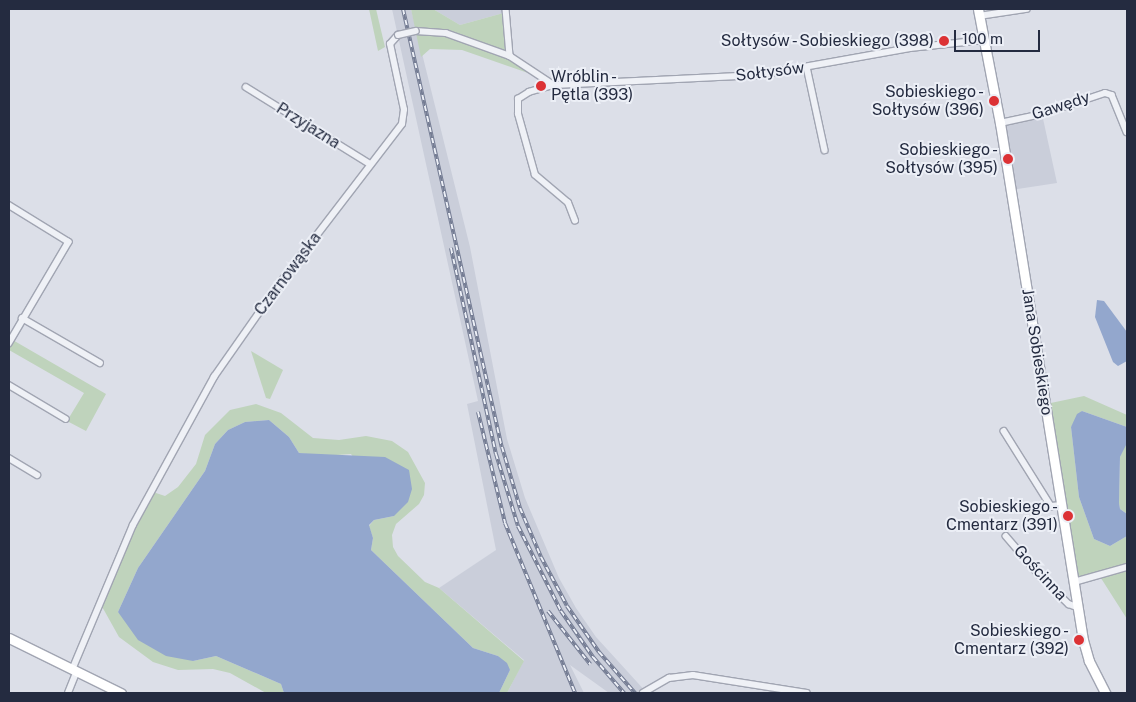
<!DOCTYPE html>
<meta charset="utf-8">
<style>
body{margin:0}
#map{position:relative;width:1136px;height:702px;overflow:hidden;background:#dcdfe8;font-family:"Public Sans",sans-serif}
div>[style]{position:absolute}
.built>*{inset:0;background:#caceda}
.green>*{inset:0;background:#bfd3bc}
.water>*{inset:0;background:#93a7cd}
.roads{filter:drop-shadow(1px 0 #a1a5b2) drop-shadow(-1px 0 #a1a5b2) drop-shadow(0 1px #a1a5b2) drop-shadow(0 -1px #a1a5b2)}
.street>*{height:5.5px;margin:-2.75px;padding:0 2.75px;transform-origin:2.75px;border-radius:2.75px;background:#eff1f6}
.secondary>*{height:9px;margin:-4.5px;padding:0 4.5px;transform-origin:4.5px;border-radius:4.5px;background:#fff}
.rail>*{height:4px;margin-top:-2px;transform-origin:0;background:repeating-linear-gradient(90deg,#eceff6 0 5.5px,#747c93 0 11px);box-sizing:border-box;border-block:1px solid #747c93}
.bridges{filter:drop-shadow(1px 0 #a1a5b2) drop-shadow(-1px 0 #a1a5b2) drop-shadow(0 1px #a1a5b2) drop-shadow(0 -1px #a1a5b2)}
.street-bridge>*{height:5.5px;margin:-2.75px;padding:0 2.75px;transform-origin:2.75px;border-radius:2.75px;background:#eff1f6}
.dots>*{width:14px;height:14px;translate:-50% -50%;box-sizing:border-box;border:2px solid #eceff6;border-radius:50%}
span{translate:-50% -50%;white-space:nowrap;text-align:center;line-height:1.15;-webkit-text-stroke:4px #eceff6;paint-order:stroke}
.poi-label{font-size:16px;color:#242b40}
.right{translate:-100% -50%;text-align:right}
.left{translate:0 -50%;text-align:left}
.street-label{font-size:16px;color:#242b40}
.frame{position:absolute;inset:0;border:10px solid #242b40;pointer-events:none}
.scale{position:absolute;left:954px;top:30px;width:86px;height:22px;box-sizing:border-box;border:2px solid #242b40;border-top:0;padding-left:6px;font-size:15px;line-height:18px;white-space:nowrap;color:#242b40;-webkit-text-stroke:4px #eceff6;paint-order:stroke}
</style>
<div id="map">
<div class="built">
<div style="clip-path:polygon(392px 9px,411px 9px,470px 247px,507px 439px,525px 498px,559px 578px,576px 608px,596px 637px,647px 693px,609px 693px,570px 665px,584px 693px,507px 693px,524px 660px,439px 588px,496px 550px,467px 404px,478px 401px)"></div>
<div style="clip-path:polygon(433px 9px,506px 9px,507px 12px,460px 25px)"></div>
<div style="clip-path:polygon(1042px 114px,1057px 183px,1011px 190px,1000px 123px)"></div>
</div>
<div class="green">
<div style="clip-path:polygon(369px 9px,376px 9px,385px 47px,378px 51px)"></div>
<div style="clip-path:polygon(411px 9px,433px 9px,460px 25px,507px 12px,510px 56px,544px 76px,528px 73px,462px 50px,430px 49px,421px 57px)"></div>
<div style="clip-path:polygon(11px 339px,106px 394px,86px 431px,67px 421px,84px 393px,9px 350px)"></div>
<div style="clip-path:polygon(251px 351px,283px 370px,270px 399px,266px 398px)"></div>
<div style="clip-path:polygon(1084px 396px,1127px 415px,1127px 427px,1082px 411px,1071px 427px,1079px 497px,1094px 539px,1110px 546px,1127px 536px,1127px 619px,1099px 575px,1074px 582px,1046px 404px)"></div>
<div style="clip-path:polygon(256px 404px,281px 413px,313px 438px,339px 440px,366px 436px,392px 441px,408px 452px,425px 483px,424px 495px,419px 504px,396px 524px,392px 535px,393px 547px,398px 556px,425px 582px,439px 588px,524px 661px,507px 693px,499px 693px,510px 670px,498px 656px,473px 648px,371px 550px,373px 538px,369px 526px,374px 520px,394px 516px,351px 454px,322px 456px,299px 453px,289px 437px,269px 420px,245px 422px,228px 430px,215px 444px,205px 471px,138px 568px,118px 612px,193px 661px,216px 656px,281px 684px,284px 693px,266px 693px,230px 673px,213px 669px,178px 670px,153px 662px,119px 637px,100px 603px,153px 492px,165px 496px,178px 487px,196px 464px,205px 435px,230px 410px)"></div>
<div style="clip-path:polygon(1127px 440px,1126px 458px,1127px 514px,1120px 509px,1119px 503px,1120px 457px)"></div>
</div>
<div class="water">
<div style="clip-path:polygon(1097px 300px,1104px 301px,1127px 332px,1127px 361px,1118px 366px,1113px 362px,1095px 317px)"></div>
<div style="clip-path:polygon(1082px 411px,1127px 427px,1127px 443px,1120px 457px,1119px 503px,1120px 509px,1127px 514px,1127px 536px,1110px 546px,1094px 539px,1079px 497px,1071px 427px,1077px 414px)"></div>
<div style="clip-path:polygon(269px 420px,289px 437px,299px 453px,385px 457px,409px 470px,412px 489px,408px 502px,394px 516px,374px 520px,369px 525px,373px 538px,371px 550px,473px 648px,498px 656px,507px 663px,510px 670px,499px 693px,284px 693px,281px 684px,216px 656px,193px 661px,166px 656px,138px 640px,118px 612px,138px 568px,205px 471px,215px 444px,228px 430px,245px 422px)"></div>
</div>
<div class="roads">
<div class="street">
<div style="left:506px;top:9px;width:47px;rotate:85.1deg"></div>
<div style="left:979px;top:16px;width:48px;rotate:-8.5deg"></div>
<div style="left:416px;top:31px;width:30px;rotate:4deg"></div>
<div style="left:446px;top:33px;width:68px;rotate:19.8deg"></div>
<div style="left:510px;top:56px;width:53px;rotate:33.4deg"></div>
<div style="left:807px;top:67px;width:85px;rotate:77.8deg"></div>
<div style="left:246px;top:87px;width:146px;rotate:31.8deg"></div>
<div style="left:1000px;top:123px;width:43px;rotate:-12.1deg"></div>
<div style="left:1042px;top:114px;width:66px;rotate:-18.4deg"></div>
<div style="left:1105px;top:93px;width:7px;rotate:16deg"></div>
<div style="left:1112px;top:95px;width:40px;rotate:68deg"></div>
<div style="left:9px;top:205px;width:70px;rotate:31.7deg"></div>
<div style="left:69px;top:242px;width:118px;rotate:120.5deg"></div>
<div style="left:575px;top:221px;width:19px;rotate:-111deg"></div>
<div style="left:568px;top:203px;width:43px;rotate:-139.7deg"></div>
<div style="left:535px;top:175px;width:63px;rotate:-105.6deg"></div>
<div style="left:518px;top:114px;width:15px;rotate:-90deg"></div>
<div style="left:518px;top:99px;width:13px;rotate:-32deg"></div>
<div style="left:529px;top:92px;width:26px;rotate:-16deg"></div>
<div style="left:554px;top:85px;width:205px;rotate:-2.8deg"></div>
<div style="left:759px;top:75px;width:153px;rotate:-10.1deg"></div>
<div style="left:910px;top:48px;width:74px;rotate:-6.2deg"></div>
<div style="left:22px;top:318px;width:90px;rotate:30deg"></div>
<div style="left:9px;top:385px;width:66px;rotate:30.8deg"></div>
<div style="left:1004px;top:431px;width:89px;rotate:57.9deg"></div>
<div style="left:1051px;top:506px;width:11px;rotate:-5deg"></div>
<div style="left:9px;top:458px;width:33px;rotate:31deg"></div>
<div style="left:1006px;top:536px;width:57px;rotate:49.3deg"></div>
<div style="left:1043px;top:579px;width:36px;rotate:44deg"></div>
<div style="left:1069px;top:604px;width:9px;rotate:21deg"></div>
<div style="left:1074px;top:582px;width:55px;rotate:-15.8deg"></div>
<div style="left:72px;top:670px;width:157px;rotate:-67.2deg"></div>
<div style="left:133px;top:525px;width:169px;rotate:-61.3deg"></div>
<div style="left:214px;top:377px;width:110px;rotate:-55deg"></div>
<div style="left:277px;top:287px;width:205px;rotate:-52.5deg"></div>
<div style="left:402px;top:124px;width:14px;rotate:-82deg"></div>
<div style="left:404px;top:110px;width:67px;rotate:-102deg"></div>
<div style="left:390px;top:44px;width:12px;rotate:-48deg"></div>
<div style="left:68px;top:693px;width:22px;rotate:-68deg"></div>
<div style="left:643px;top:693px;width:30px;rotate:-30deg"></div>
<div style="left:669px;top:678px;width:24px;rotate:-7deg"></div>
<div style="left:693px;top:675px;width:115px;rotate:9deg"></div>
</div>
<div class="secondary">
<div style="left:978px;top:9px;width:116px;rotate:79.1deg"></div>
<div style="left:1000px;top:123px;width:524px;rotate:80.88deg"></div>
<div style="left:1083px;top:640px;width:22px;rotate:74deg"></div>
<div style="left:1089px;top:661px;width:36px;rotate:63deg"></div>
<div style="left:9px;top:638px;width:125px;rotate:26.2deg"></div>
</div>
</div>
<div class="rail">
<div style="left:403px;top:9px;width:449px;rotate:77.3deg"></div>
<div style="left:502px;top:447px;width:64px;rotate:73.6deg"></div>
<div style="left:520px;top:508px;width:53px;rotate:66.8deg"></div>
<div style="left:541px;top:557px;width:55px;rotate:62deg"></div>
<div style="left:567px;top:606px;width:56px;rotate:55.2deg"></div>
<div style="left:599px;top:652px;width:55px;rotate:48.7deg"></div>
<div style="left:451px;top:248px;width:211px;rotate:77.7deg"></div>
<div style="left:496px;top:454px;width:75px;rotate:73deg"></div>
<div style="left:518px;top:526px;width:95px;rotate:63.2deg"></div>
<div style="left:561px;top:611px;width:56px;rotate:55.2deg"></div>
<div style="left:593px;top:657px;width:48px;rotate:49.3deg"></div>
<div style="left:478px;top:412px;width:114px;rotate:76.3deg"></div>
<div style="left:505px;top:523px;width:184px;rotate:67.6deg"></div>
<div style="left:548px;top:611px;width:68px;rotate:51.6deg"></div>
</div>
<div class="bridges">
<div class="street-bridge">
<div style="left:398px;top:35px;width:18px;rotate:-13deg"></div>
</div>
</div>
<div class="dots">
<div style="left:944px;top:41px;background:#dc3235"></div>
<div style="left:541px;top:86px;background:#dc3235"></div>
<div style="left:994px;top:101px;background:#dc3235"></div>
<div style="left:1008px;top:159px;background:#dc3235"></div>
<div style="left:1068px;top:516px;background:#dc3235"></div>
<div style="left:1079px;top:640px;background:#dc3235"></div>
</div>
<div class="poi-label">
<span class="right" style="left:934px;top:41px">Sołtysów - Sobieskiego (398)</span>
<span class="left" style="left:551px;top:86px">Wróblin -<br>Pętla (393)</span>
<span class="right" style="left:984px;top:101px">Sobieskiego -<br>Sołtysów (396)</span>
<span class="right" style="left:998px;top:159px">Sobieskiego -<br>Sołtysów (395)</span>
<span class="right" style="left:1058px;top:516px">Sobieskiego -<br>Cmentarz (391)</span>
<span class="right" style="left:1069px;top:640px">Sobieskiego -<br>Cmentarz (392)</span>
</div>
<div class="street-label">
<span style="left:770px;top:72px;rotate:-7deg">Sołtysów</span>
<span style="left:1061px;top:106px;rotate:-18deg">Gawędy</span>
<span style="left:308px;top:126px;rotate:32deg">Przyjazna</span>
<span style="left:288px;top:274px;rotate:-53deg">Czarnowąska</span>
<span style="left:1037px;top:352px;rotate:81deg">Jana Sobieskiego</span>
<span style="left:1040px;top:573px;rotate:47deg">Gościnna</span>
</div>
<div class="frame"></div>
<div class="scale">100 m</div>
</div>
